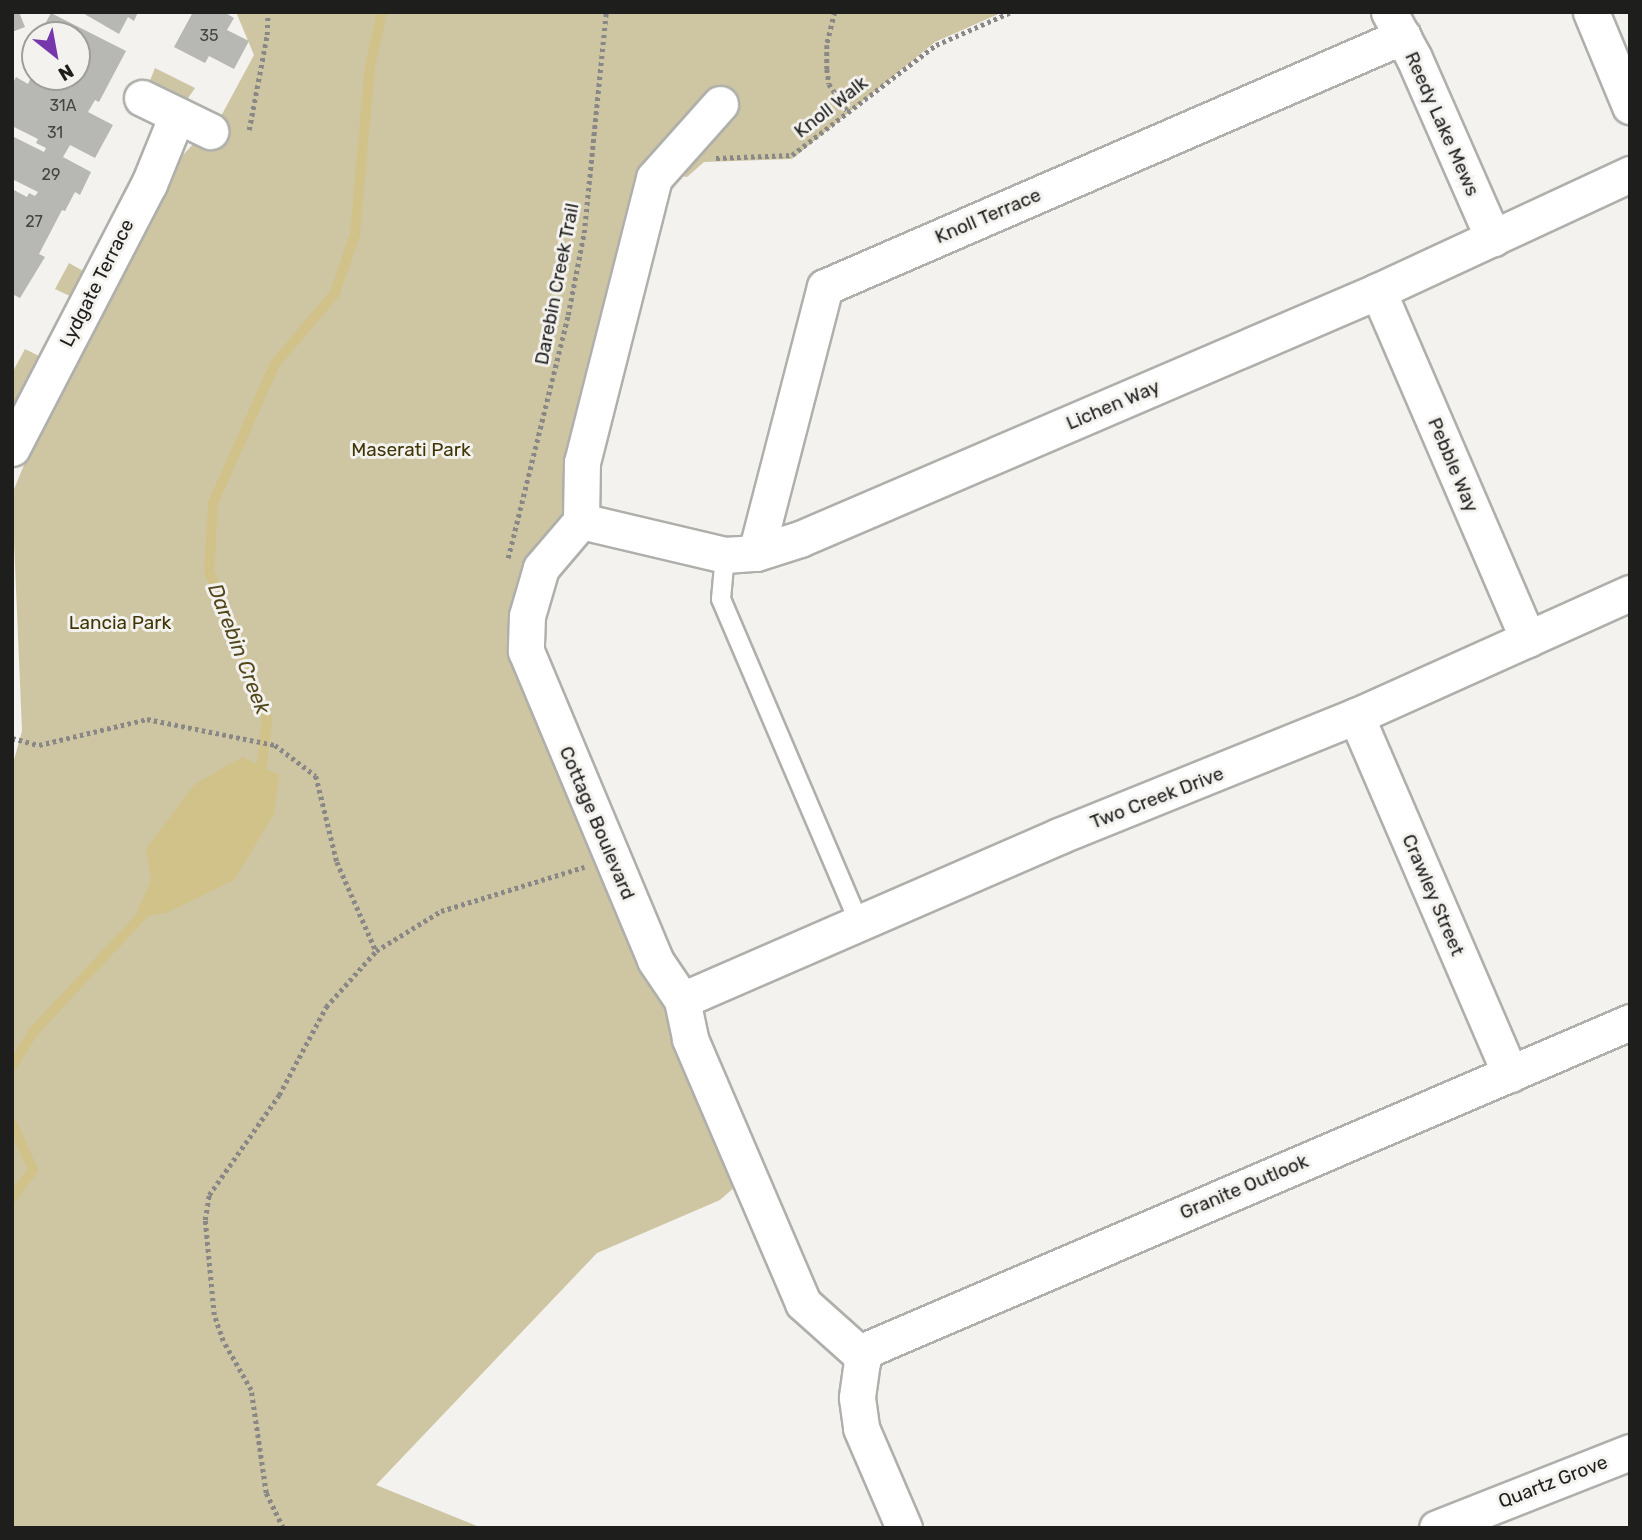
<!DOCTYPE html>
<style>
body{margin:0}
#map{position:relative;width:1642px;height:1540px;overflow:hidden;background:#f3f2ee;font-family:Rubik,sans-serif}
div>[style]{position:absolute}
.green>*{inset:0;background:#cec5a2}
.water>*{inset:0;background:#d1c289}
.stream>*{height:10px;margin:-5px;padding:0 5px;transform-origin:5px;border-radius:5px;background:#d1c289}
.building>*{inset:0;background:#b7b7b3}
.path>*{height:4.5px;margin-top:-2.25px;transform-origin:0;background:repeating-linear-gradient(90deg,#898886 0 3.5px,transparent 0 7px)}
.roads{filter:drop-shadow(2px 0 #afafab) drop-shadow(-2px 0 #afafab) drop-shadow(0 2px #afafab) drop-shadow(0 -2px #afafab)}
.service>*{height:18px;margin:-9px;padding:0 9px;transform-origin:9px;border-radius:9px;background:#fff}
.minor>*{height:35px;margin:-17.5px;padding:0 17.5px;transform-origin:17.5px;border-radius:17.5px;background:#fff}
span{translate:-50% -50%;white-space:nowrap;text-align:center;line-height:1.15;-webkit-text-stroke:6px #f3f2ee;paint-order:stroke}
.number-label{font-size:16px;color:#444442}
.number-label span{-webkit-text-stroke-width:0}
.street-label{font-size:19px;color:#1e1e1d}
.park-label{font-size:19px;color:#403506}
.water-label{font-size:21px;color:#52471b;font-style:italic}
.frame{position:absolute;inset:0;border:14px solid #1e1e1d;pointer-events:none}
.north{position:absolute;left:21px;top:21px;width:70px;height:70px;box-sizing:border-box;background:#f3f2ee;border:2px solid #9e9d9a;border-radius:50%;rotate:149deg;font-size:19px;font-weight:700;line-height:28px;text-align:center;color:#1e1e1d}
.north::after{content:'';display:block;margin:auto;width:24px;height:32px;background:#7637ac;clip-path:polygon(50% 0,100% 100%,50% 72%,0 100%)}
</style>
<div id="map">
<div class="green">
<div style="clip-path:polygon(236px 12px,1003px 12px,935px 42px,792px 159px,704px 162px,687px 177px,644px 170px,564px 514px,537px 545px,525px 570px,512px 623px,664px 990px,737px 1185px,720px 1200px,597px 1253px,376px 1485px,482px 1528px,12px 1528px,12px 767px,22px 731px,12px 494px,31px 448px,183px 155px,194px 143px,206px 144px,254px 55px)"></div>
<div style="clip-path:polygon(155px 68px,195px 88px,186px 101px,149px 83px)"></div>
<div style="clip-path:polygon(69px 263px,85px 272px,72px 297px,55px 289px)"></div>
<div style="clip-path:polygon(25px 349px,41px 357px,12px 412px,12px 373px)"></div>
</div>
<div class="water">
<div style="clip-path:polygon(242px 757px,279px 775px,274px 814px,234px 880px,166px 913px,140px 917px,138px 910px,151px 880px,146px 849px,195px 784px)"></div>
</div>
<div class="stream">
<div style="left:257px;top:775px;width:12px;rotate:-66deg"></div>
<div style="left:262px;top:764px;width:46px;rotate:-83.8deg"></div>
<div style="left:267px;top:718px;width:158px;rotate:-111.5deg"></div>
<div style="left:209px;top:571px;width:68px;rotate:-86.6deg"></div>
<div style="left:213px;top:503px;width:152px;rotate:-66deg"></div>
<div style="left:275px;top:364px;width:93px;rotate:-49.8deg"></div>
<div style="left:335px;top:293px;width:62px;rotate:-71.3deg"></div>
<div style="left:355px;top:234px;width:168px;rotate:-84.9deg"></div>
<div style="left:370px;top:67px;width:56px;rotate:-77.7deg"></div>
<div style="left:12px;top:1066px;width:40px;rotate:-58deg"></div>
<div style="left:33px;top:1032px;width:170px;rotate:-46.9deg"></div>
<div style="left:12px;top:1123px;width:51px;rotate:65.9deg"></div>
<div style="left:33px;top:1170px;width:35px;rotate:127deg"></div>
</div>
<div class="building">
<div style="clip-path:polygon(12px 12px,19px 12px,25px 27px,12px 32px)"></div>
<div style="clip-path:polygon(81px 12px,138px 12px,134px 21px,128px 17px,119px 34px)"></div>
<div style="clip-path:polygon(193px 12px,224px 12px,234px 18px,227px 30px,249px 41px,234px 69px,209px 56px,205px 63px,174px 47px)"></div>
<div style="clip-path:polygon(51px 13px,126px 51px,99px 102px,95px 100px,88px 112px,113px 125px,95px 158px,70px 145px,63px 157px,91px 172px,80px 195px,75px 192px,65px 211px,62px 210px,39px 254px,45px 257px,20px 298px,12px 294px,12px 189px,27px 197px,29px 193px,35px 196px,38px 192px,12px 179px,12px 136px,44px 152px,46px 148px,36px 143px,38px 139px,12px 126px,12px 85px,16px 77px,28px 84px,33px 73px,64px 89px,66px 86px,71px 88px,75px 79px,72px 77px,77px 77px,77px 35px,39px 35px)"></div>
</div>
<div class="path">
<div style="left:835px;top:12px;width:34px;rotate:104deg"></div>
<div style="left:827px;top:45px;width:24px;rotate:90deg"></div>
<div style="left:827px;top:69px;width:15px;rotate:82deg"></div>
<div style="left:829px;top:84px;width:34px;rotate:56deg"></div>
<div style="left:249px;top:130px;width:97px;rotate:-79.3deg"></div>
<div style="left:267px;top:35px;width:23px;rotate:-88deg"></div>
<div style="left:716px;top:158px;width:76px;rotate:-2.3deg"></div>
<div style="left:792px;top:155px;width:181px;rotate:-37.4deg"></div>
<div style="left:936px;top:45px;width:82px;rotate:-23.7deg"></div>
<div style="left:508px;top:558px;width:250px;rotate:-76.1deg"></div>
<div style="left:568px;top:315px;width:84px;rotate:-79deg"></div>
<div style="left:584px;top:233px;width:222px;rotate:-84.3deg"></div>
<div style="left:12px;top:738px;width:28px;rotate:15deg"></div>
<div style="left:39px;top:745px;width:111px;rotate:-13.5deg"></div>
<div style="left:147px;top:719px;width:131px;rotate:11.5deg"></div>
<div style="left:275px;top:745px;width:51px;rotate:37.1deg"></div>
<div style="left:316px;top:776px;width:89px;rotate:76.3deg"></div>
<div style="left:337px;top:862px;width:97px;rotate:66.3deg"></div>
<div style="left:283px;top:1528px;width:39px;rotate:-116deg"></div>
<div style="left:266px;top:1493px;width:104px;rotate:-98.3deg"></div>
<div style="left:251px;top:1390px;width:56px;rotate:-119.7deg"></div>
<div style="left:223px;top:1341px;width:28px;rotate:-109deg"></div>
<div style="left:214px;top:1315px;width:95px;rotate:-95.4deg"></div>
<div style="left:205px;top:1220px;width:25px;rotate:-81deg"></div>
<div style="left:209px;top:1195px;width:122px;rotate:-55deg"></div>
<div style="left:279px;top:1095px;width:100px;rotate:-61.9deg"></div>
<div style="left:326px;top:1007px;width:75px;rotate:-48.2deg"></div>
<div style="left:376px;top:951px;width:76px;rotate:-31.6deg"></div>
<div style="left:441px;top:911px;width:150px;rotate:-17.1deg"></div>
</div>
<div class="roads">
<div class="service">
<div style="left:725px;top:555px;width:44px;rotate:95.2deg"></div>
<div style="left:721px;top:599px;width:352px;rotate:66.9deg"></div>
</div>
<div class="minor">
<div style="left:1389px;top:12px;width:52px;rotate:61.5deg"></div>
<div style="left:1414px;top:58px;width:197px;rotate:66.3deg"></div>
<div style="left:1591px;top:12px;width:102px;rotate:67.5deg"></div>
<div style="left:142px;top:98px;width:76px;rotate:25.9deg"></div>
<div style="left:720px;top:104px;width:99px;rotate:131.7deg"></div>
<div style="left:654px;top:178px;width:293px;rotate:104.2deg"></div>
<div style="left:582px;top:462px;width:59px;rotate:91deg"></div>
<div style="left:581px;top:521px;width:62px;rotate:130.4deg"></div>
<div style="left:541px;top:568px;width:50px;rotate:106.3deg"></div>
<div style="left:527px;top:616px;width:35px;rotate:92deg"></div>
<div style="left:526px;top:651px;width:335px;rotate:67.3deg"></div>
<div style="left:655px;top:960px;width:48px;rotate:56deg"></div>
<div style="left:682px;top:1000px;width:40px;rotate:78deg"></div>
<div style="left:690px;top:1039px;width:287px;rotate:66.8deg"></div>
<div style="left:803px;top:1303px;width:75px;rotate:41.8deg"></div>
<div style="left:859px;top:1353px;width:9px;rotate:69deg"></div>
<div style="left:862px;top:1361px;width:37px;rotate:98deg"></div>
<div style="left:857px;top:1398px;width:30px;rotate:82deg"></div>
<div style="left:861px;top:1428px;width:109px;rotate:66.7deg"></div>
<div style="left:1378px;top:291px;width:379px;rotate:66.7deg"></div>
<div style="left:12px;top:448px;width:297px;rotate:-62.6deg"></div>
<div style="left:149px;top:184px;width:74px;rotate:-67.9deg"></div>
<div style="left:581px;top:521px;width:148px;rotate:13.3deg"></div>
<div style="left:725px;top:555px;width:31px;rotate:-4deg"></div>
<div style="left:756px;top:553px;width:46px;rotate:-17.7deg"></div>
<div style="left:800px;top:539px;width:629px;rotate:-23.22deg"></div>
<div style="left:1378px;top:291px;width:278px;rotate:-24.9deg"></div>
<div style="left:756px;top:553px;width:275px;rotate:-75.5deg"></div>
<div style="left:825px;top:287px;width:630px;rotate:-23.47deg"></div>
<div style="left:1356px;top:716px;width:390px;rotate:66.7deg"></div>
<div style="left:682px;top:1000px;width:411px;rotate:-23.5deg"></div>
<div style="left:1059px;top:836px;width:320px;rotate:-22deg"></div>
<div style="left:1356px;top:716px;width:300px;rotate:-24.2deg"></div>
<div style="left:859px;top:1353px;width:839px;rotate:-23.23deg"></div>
<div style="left:1437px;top:1528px;width:207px;rotate:-21.5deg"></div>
</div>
</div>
<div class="number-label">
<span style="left:209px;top:36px">35</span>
<span style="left:63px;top:106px">31A</span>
<span style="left:55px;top:133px">31</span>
<span style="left:51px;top:175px">29</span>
<span style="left:34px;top:222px">27</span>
</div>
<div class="street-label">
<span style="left:831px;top:107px;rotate:-38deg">Knoll Walk</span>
<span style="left:1442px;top:124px;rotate:66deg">Reedy Lake Mews</span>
<span style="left:988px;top:216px;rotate:-23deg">Knoll Terrace</span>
<span style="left:97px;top:283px;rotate:-63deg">Lydgate Terrace</span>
<span style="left:557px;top:284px;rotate:-79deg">Darebin Creek Trail</span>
<span style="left:1113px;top:405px;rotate:-23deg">Lichen Way</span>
<span style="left:1453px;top:465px;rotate:67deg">Pebble Way</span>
<span style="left:1157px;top:798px;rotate:-21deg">Two Creek Drive</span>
<span style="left:597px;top:823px;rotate:67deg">Cottage Boulevard</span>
<span style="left:1433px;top:895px;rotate:67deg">Crawley Street</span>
<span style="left:1244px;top:1187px;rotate:-23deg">Granite Outlook</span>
<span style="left:1553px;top:1482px;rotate:-21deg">Quartz Grove</span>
</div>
<div class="park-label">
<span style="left:411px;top:450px">Maserati Park</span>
<span style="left:120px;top:623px">Lancia Park</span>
</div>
<div class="water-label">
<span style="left:239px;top:649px;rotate:69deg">Darebin Creek</span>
</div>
<div class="frame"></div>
<div class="north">N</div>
</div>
